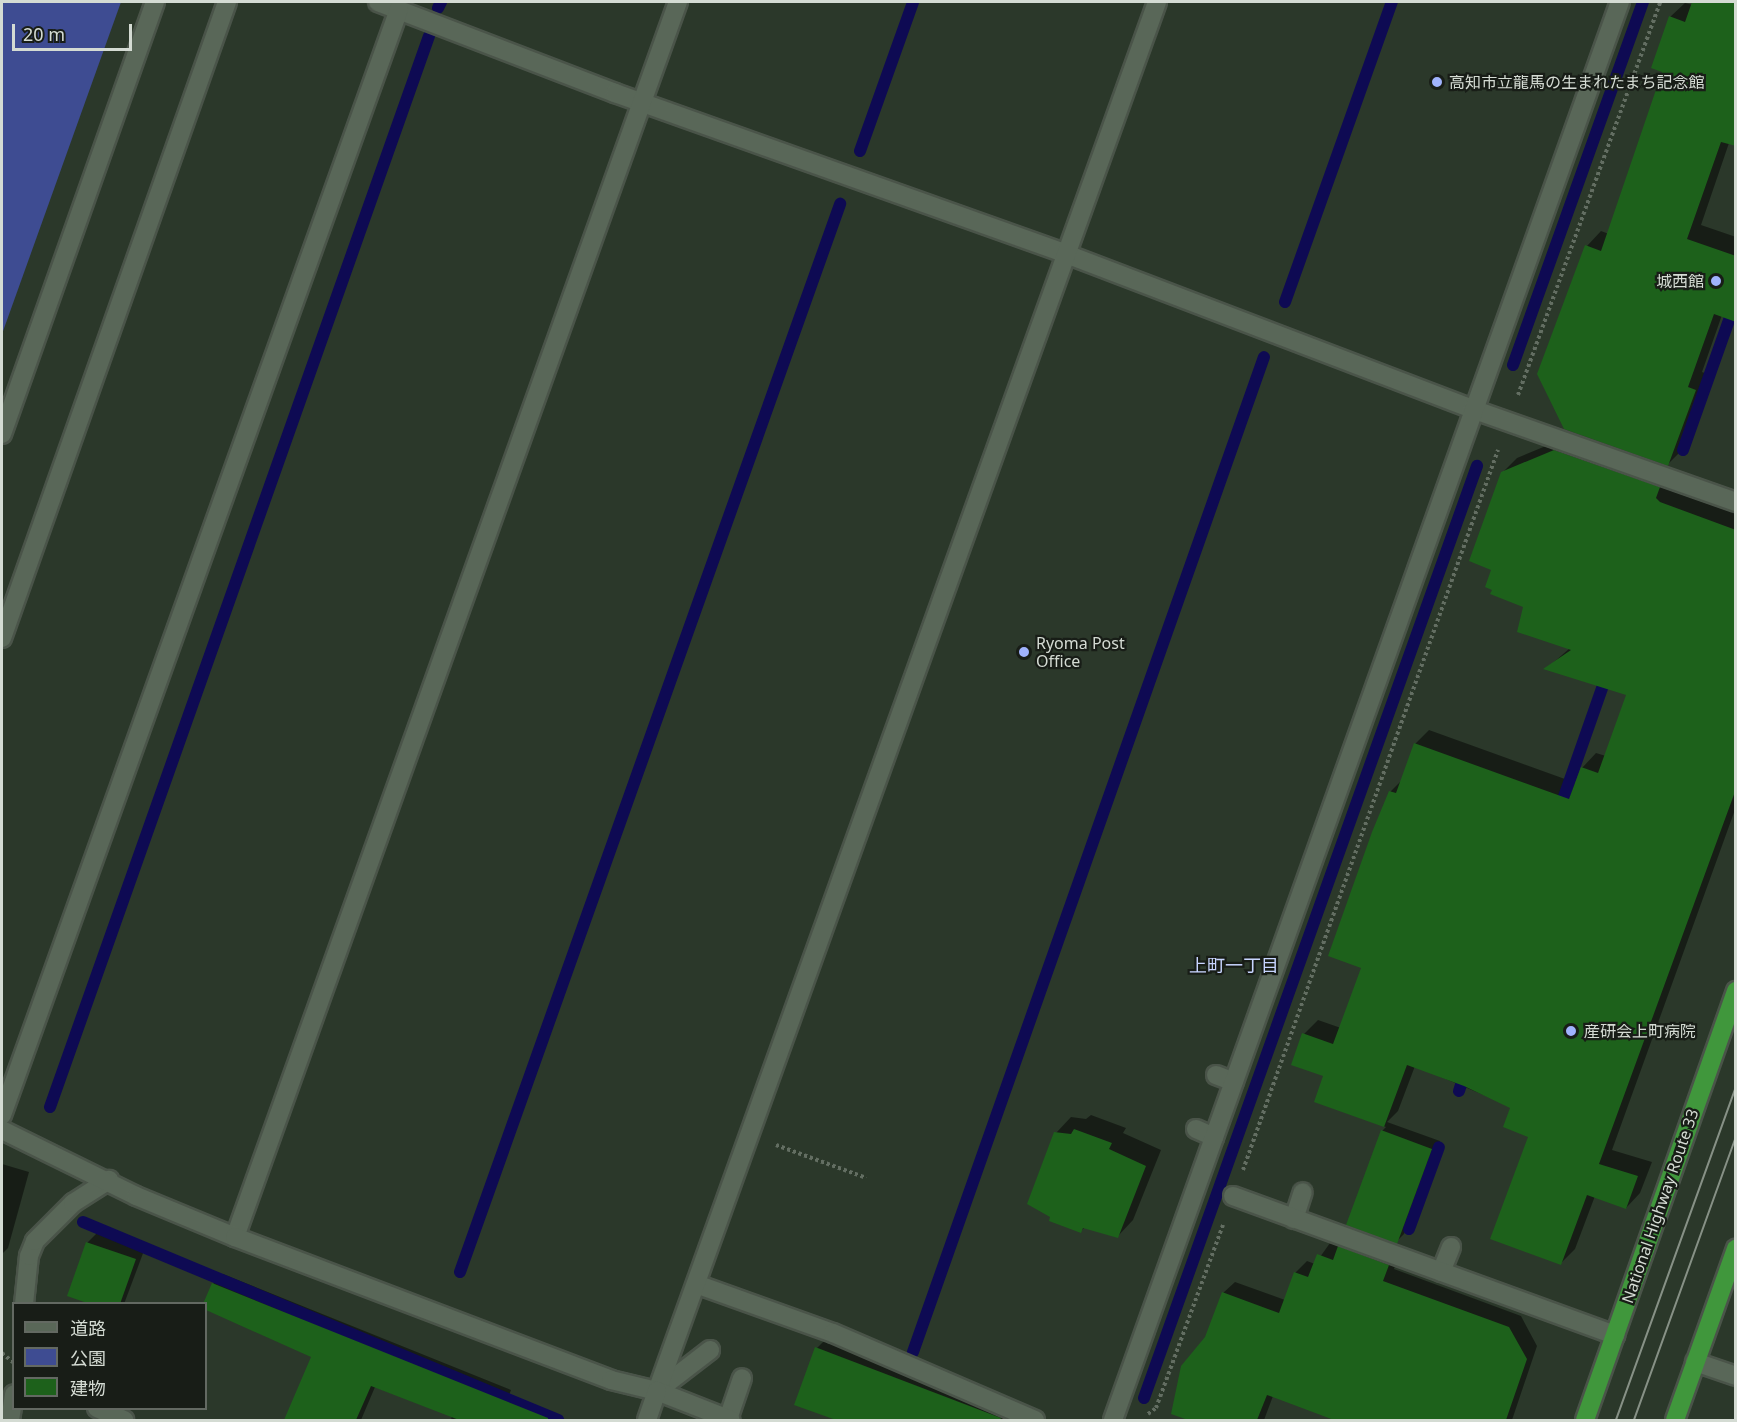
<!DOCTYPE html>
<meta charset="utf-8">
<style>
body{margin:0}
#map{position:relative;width:1737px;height:1422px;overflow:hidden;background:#2b382a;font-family:"Noto Sans","Noto Sans JP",sans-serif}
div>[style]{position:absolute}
.green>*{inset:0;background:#3e4c92}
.shadow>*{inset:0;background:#0007}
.stream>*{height:12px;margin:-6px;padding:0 6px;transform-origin:6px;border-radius:6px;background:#0e0a53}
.building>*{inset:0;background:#1d611b}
.path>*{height:4px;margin-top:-2px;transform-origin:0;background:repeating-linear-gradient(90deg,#636e62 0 3px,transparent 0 6px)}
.roads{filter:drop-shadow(2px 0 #4a5449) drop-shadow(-2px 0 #4a5449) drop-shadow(0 2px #4a5449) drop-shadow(0 -2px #4a5449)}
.service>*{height:18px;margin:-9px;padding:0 9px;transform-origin:9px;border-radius:9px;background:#596758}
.minor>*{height:18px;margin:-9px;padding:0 9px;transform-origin:9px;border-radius:9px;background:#596758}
.tertiary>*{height:18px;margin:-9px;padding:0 9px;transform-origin:9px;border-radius:9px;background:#596758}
.trunk>*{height:18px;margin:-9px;padding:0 9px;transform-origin:9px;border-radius:9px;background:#40973c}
.tram>*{height:1.5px;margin:-0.75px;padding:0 0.75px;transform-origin:0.75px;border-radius:0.75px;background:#879186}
.dots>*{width:16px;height:16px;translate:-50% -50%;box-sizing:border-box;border:3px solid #181d17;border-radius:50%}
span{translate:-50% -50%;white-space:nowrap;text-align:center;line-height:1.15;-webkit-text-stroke:4.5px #181d17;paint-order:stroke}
.poi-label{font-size:16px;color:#d4dbd3}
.left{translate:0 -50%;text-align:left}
.right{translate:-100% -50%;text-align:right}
.street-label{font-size:16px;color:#d4dbd3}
.neighbourhood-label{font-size:18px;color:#c8d5ff}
.frame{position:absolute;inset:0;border:3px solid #d4dbd3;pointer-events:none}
.legend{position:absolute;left:12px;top:1302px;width:195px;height:108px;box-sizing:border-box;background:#181d17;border:2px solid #636962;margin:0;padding:8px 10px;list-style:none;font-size:18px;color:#d4dbd3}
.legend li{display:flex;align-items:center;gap:12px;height:30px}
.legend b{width:30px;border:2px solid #636962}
.scale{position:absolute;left:12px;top:24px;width:120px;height:27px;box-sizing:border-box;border:3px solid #d4dbd3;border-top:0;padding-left:8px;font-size:18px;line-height:21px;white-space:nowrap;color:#d4dbd3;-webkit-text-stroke:4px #181d17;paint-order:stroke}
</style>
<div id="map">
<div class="green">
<div style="clip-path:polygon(2px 2px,121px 2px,2px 334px)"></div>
</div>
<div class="shadow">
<div style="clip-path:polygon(1694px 2px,1736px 2px,1736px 140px,1729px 143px,1701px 225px,1736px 237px,1736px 320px,1722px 315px,1702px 372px,1710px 375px,1682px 450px,1668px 464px,1587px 246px,1601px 231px,1609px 234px,1663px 71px,1670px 17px,1685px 3px,1693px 5px)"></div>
<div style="clip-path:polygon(1570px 436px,1736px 510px,1736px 807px,1612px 1150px,1652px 1162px,1640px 1193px,1626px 1208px,1595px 1196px,1575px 1249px,1561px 1263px,1530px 1136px,1512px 1107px,1415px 1066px,1398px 1111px,1387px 1122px,1440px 1141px,1404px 1234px,1396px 1242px,1382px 1131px,1386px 1127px,1316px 1101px,1325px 1075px,1304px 1034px,1318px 1020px,1341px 1028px,1363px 967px,1374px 833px,1391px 791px,1402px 780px,1415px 744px,1429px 730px,1576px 783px,1582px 768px,1596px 753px,1606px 756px,1628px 694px,1546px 669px,1570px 648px,1525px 606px,1493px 569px,1502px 473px,1517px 458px)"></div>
<div style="clip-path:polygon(1091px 1115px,1126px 1128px,1123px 1133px,1161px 1150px,1133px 1220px,1118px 1236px,1085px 1227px,1081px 1231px,1056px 1133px,1071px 1117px,1086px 1119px)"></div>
<div style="clip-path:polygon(2px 1164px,29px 1172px,8px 1248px,2px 1254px)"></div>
<div style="clip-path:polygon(98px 1232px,145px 1248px,124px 1304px,95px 1304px,87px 1243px)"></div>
<div style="clip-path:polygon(1351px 1236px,1399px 1253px,1394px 1269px,1521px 1316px,1537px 1346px,1512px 1420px,1338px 1420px,1273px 1396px,1264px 1420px,1186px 1420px,1206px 1337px,1223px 1293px,1235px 1282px,1285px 1300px,1295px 1273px,1307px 1261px,1315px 1264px,1330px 1243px,1340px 1247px)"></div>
<div style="clip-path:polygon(223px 1274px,511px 1390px,505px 1406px,539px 1420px,451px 1420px,452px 1416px,375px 1387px,361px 1420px,286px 1420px,313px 1357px,213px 1284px)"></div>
<div style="clip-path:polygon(826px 1339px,1032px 1420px,855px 1420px,841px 1415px,817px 1348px)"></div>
</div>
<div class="stream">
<div style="left:438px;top:8px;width:7px;rotate:-63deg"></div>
<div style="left:860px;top:151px;width:158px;rotate:-70.4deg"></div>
<div style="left:1285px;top:302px;width:319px;rotate:-70.4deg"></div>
<div style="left:1513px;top:365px;width:386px;rotate:-70.3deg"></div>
<div style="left:1683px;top:450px;width:153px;rotate:-70.5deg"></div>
<div style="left:1559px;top:811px;width:145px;rotate:-70.7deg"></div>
<div style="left:1459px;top:1091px;width:22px;rotate:-72deg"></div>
<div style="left:50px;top:1107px;width:1136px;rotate:-70.51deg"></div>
<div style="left:83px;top:1222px;width:515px;rotate:22.63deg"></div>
<div style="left:1409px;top:1229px;width:87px;rotate:-69.9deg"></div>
<div style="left:460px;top:1272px;width:1134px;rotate:-70.41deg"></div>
<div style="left:913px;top:1352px;width:1055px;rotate:-70.57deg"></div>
<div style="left:1144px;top:1398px;width:990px;rotate:-70.34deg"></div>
</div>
<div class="building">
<div style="clip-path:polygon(1692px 2px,1736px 2px,1736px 146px,1721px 142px,1687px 239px,1736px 256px,1736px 322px,1714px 314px,1688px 387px,1696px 390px,1668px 466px,1564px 429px,1537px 374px,1585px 245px,1601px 251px,1662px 72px,1651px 68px,1669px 16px,1685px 22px)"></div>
<div style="clip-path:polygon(1554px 450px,1660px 487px,1656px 498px,1660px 502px,1736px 530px,1736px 789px,1599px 1164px,1638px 1176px,1626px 1209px,1587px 1195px,1561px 1265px,1490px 1239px,1528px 1137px,1503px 1127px,1510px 1108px,1464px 1086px,1407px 1065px,1384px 1127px,1314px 1102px,1323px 1076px,1291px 1065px,1302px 1033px,1333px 1044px,1361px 968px,1328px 956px,1372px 832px,1389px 791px,1396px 793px,1414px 743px,1569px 799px,1581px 767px,1598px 773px,1626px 695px,1543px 669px,1571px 650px,1517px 632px,1523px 607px,1490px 594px,1492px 590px,1485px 587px,1491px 570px,1469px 561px,1501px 472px)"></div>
<div style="clip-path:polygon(1074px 1129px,1112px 1143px,1109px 1149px,1146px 1166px,1118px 1238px,1083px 1228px,1081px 1233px,1049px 1221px,1050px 1217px,1027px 1204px,1054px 1132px,1071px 1134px)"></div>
<div style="clip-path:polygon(1381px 1130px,1432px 1149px,1397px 1244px,1346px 1225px)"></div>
<div style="clip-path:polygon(86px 1242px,136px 1259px,120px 1304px,90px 1304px,67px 1296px)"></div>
<div style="clip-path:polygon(1338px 1246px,1389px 1265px,1383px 1281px,1509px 1327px,1527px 1359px,1506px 1420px,1334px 1420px,1267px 1395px,1257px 1420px,1188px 1420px,1171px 1414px,1181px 1366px,1205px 1337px,1222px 1292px,1279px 1313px,1294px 1272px,1308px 1277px,1317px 1254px,1333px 1260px)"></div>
<div style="clip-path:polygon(212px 1283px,548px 1418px,548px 1420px,459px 1420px,371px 1386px,356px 1420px,284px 1420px,311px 1357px,206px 1310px,203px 1304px)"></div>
<div style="clip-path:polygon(815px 1347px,1001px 1418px,1000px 1420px,836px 1420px,794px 1405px)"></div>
</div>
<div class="path">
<div style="left:1518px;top:395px;width:418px;rotate:-70.1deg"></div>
<div style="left:776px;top:1145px;width:96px;rotate:20.1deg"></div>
<div style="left:1243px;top:1170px;width:764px;rotate:-70.5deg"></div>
<div style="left:2px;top:1353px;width:16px;rotate:40deg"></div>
<div style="left:1148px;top:1414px;width:10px;rotate:-37deg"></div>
<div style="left:1156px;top:1408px;width:195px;rotate:-69.9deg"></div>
</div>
<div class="roads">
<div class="service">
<div style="left:1216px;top:1075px;width:19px;rotate:21deg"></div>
<div style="left:1196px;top:1129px;width:20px;rotate:24deg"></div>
<div style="left:1294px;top:1219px;width:28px;rotate:-72deg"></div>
<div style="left:1441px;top:1272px;width:27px;rotate:-68deg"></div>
<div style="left:657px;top:1391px;width:67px;rotate:-37.7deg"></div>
<div style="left:728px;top:1419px;width:43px;rotate:-71.1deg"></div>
</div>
<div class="minor">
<div style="left:378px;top:2px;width:254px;rotate:21deg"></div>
<div style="left:615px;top:93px;width:482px;rotate:19.6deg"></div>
<div style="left:1069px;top:255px;width:431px;rotate:20.9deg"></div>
<div style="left:1472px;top:409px;width:280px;rotate:19.4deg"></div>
<div style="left:2px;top:434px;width:458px;rotate:-70.5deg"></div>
<div style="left:2px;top:638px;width:675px;rotate:-70.52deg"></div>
<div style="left:2px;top:1115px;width:1175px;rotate:-70.25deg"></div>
<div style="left:1233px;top:1196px;width:407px;rotate:20deg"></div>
<div style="left:235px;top:1237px;width:1312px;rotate:-70.27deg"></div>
<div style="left:696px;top:1284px;width:145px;rotate:19.7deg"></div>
<div style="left:833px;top:1333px;width:220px;rotate:23.3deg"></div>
<div style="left:24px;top:1304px;width:48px;rotate:-84.1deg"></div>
<div style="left:29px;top:1256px;width:16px;rotate:-68deg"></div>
<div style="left:35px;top:1241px;width:54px;rotate:-45deg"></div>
<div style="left:73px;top:1203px;width:43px;rotate:-32.6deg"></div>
<div style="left:1695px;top:1362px;width:43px;rotate:18.9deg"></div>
<div style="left:657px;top:1391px;width:1476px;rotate:-70.2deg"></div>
<div style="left:97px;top:1408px;width:30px;rotate:24deg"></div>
<div style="left:10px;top:1420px;width:26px;rotate:-81deg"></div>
<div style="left:1113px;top:1420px;width:1506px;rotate:-70.33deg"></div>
</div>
<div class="tertiary">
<div style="left:2px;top:1130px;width:149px;rotate:26.2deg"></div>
<div style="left:136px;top:1196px;width:107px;rotate:22.5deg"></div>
<div style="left:235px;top:1237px;width:402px;rotate:20.8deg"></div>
<div style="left:611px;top:1380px;width:47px;rotate:13.4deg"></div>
<div style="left:657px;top:1391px;width:79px;rotate:21.4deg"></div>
<div style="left:647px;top:1420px;width:31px;rotate:-71deg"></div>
</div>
<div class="trunk">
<div style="left:1585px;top:1420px;width:455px;rotate:-70.6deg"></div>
<div style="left:1675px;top:1420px;width:182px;rotate:-70.4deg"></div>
</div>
</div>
<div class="tram">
<div style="left:1616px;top:1420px;width:354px;rotate:-70.2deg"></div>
<div style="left:1634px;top:1420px;width:302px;rotate:-70.2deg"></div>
</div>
<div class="dots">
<div style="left:1437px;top:82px;background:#a0b3fd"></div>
<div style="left:1716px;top:281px;background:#a0b3fd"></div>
<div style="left:1024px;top:652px;background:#a0b3fd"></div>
<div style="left:1571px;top:1031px;background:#a0b3fd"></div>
</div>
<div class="poi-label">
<span class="left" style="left:1449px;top:82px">高知市立龍馬の生まれたまち記念館</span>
<span class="right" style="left:1704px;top:281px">城西館</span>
<span class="left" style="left:1036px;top:652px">Ryoma Post<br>Office</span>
<span class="left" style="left:1584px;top:1031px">産研会上町病院</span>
</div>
<div class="street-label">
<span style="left:1660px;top:1206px;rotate:-71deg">National Highway Route 33</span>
</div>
<div class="neighbourhood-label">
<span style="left:1234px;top:965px">上町一丁目</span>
</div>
<div class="frame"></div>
<ul class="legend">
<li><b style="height:8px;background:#596758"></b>道路</li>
<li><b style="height:16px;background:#3e4c92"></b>公園</li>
<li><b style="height:16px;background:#1d611b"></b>建物</li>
</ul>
<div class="scale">20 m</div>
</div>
